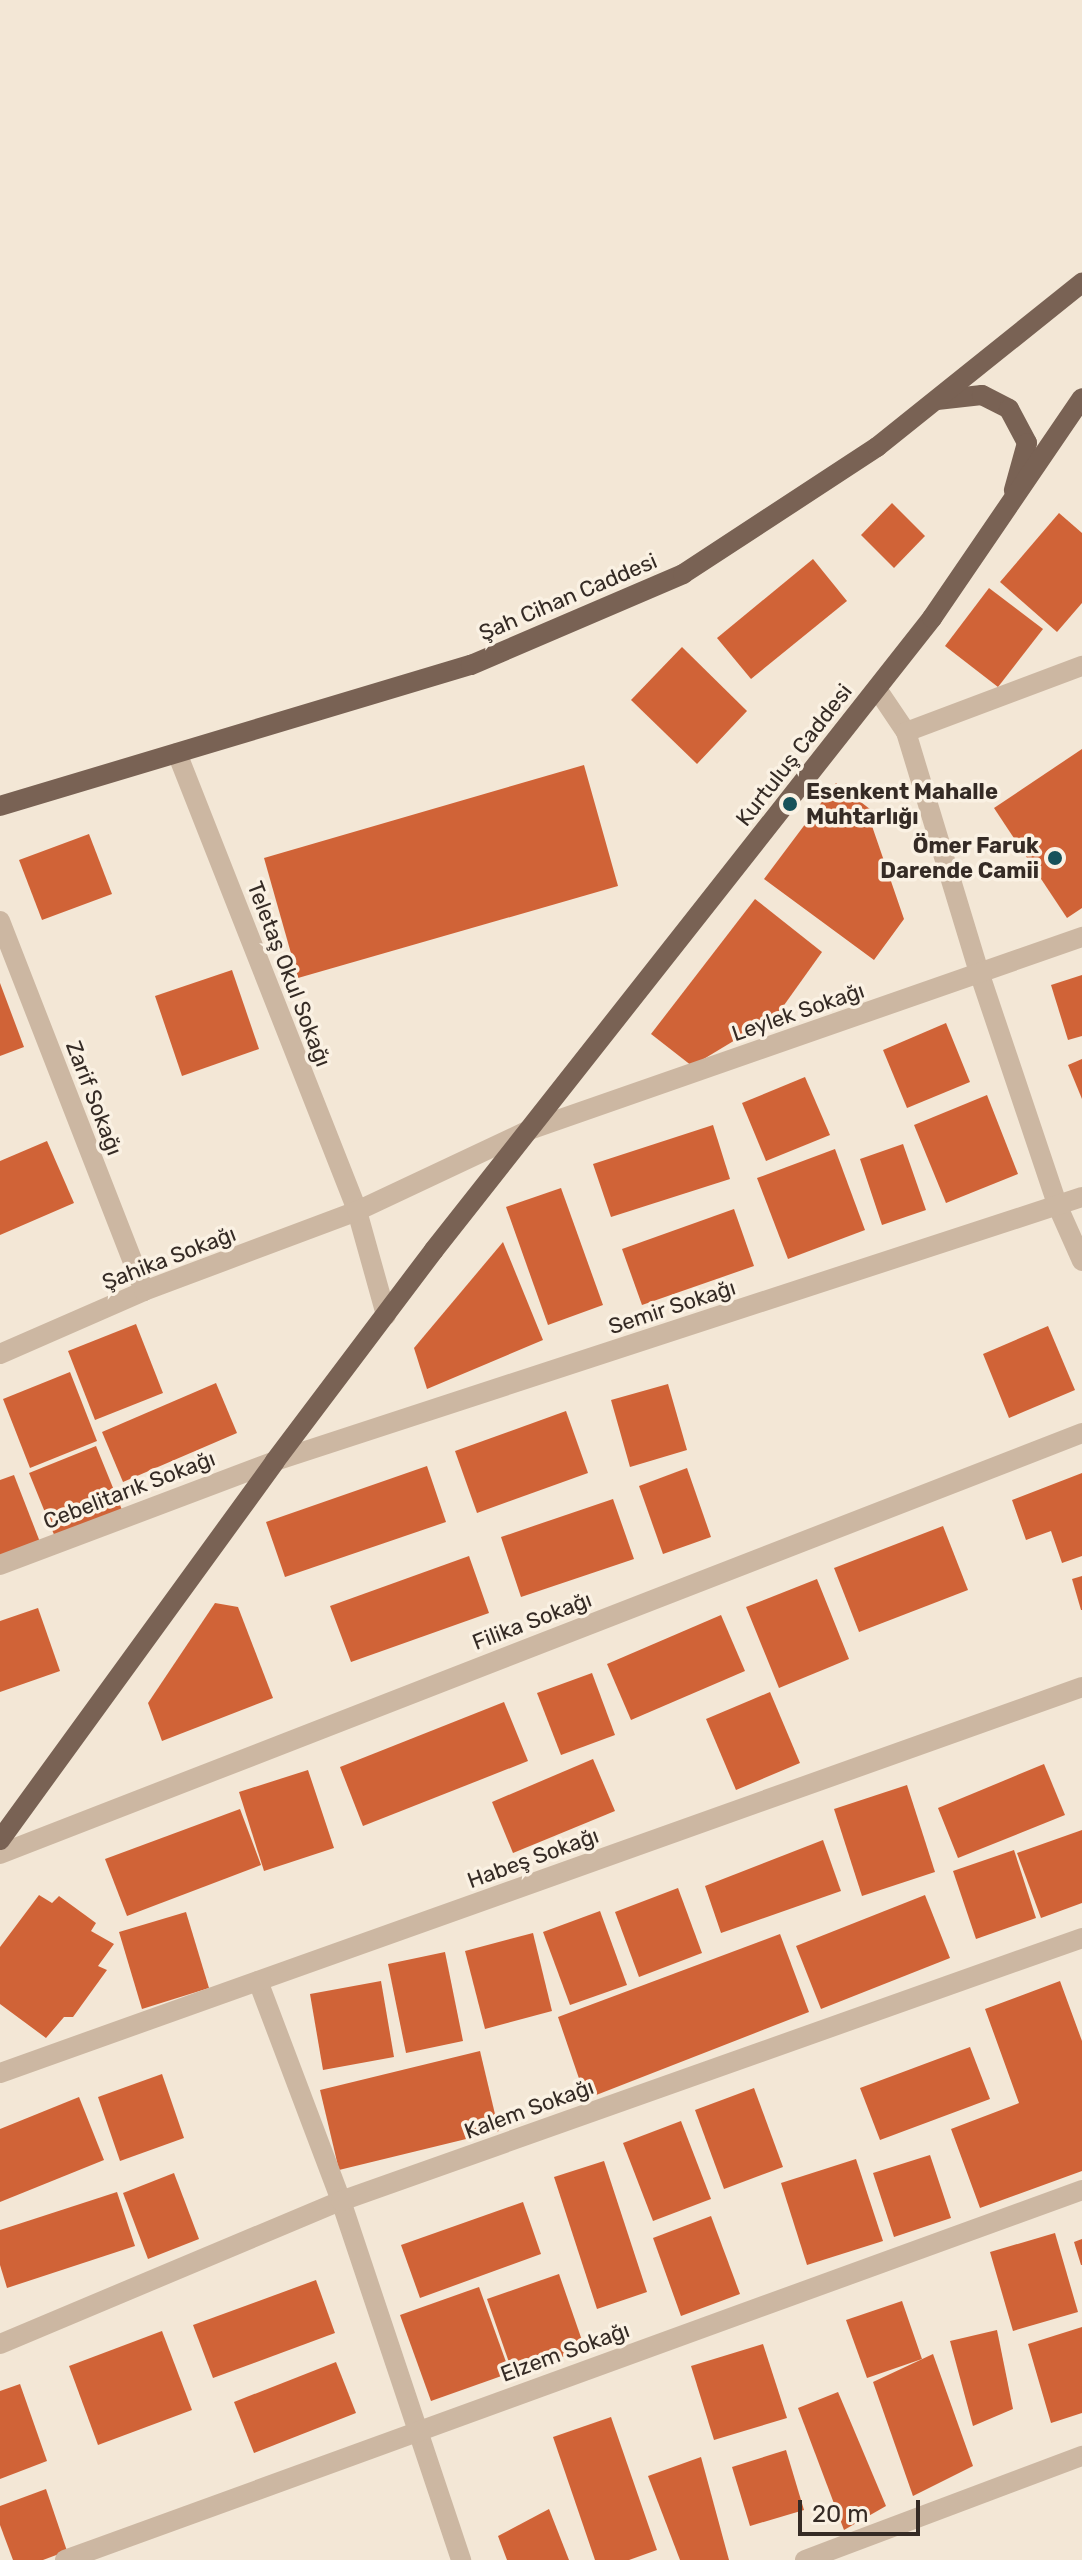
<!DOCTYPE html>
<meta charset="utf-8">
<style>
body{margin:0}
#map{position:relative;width:1082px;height:2560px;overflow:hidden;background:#f3e7d6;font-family:Rubik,sans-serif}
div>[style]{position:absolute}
.building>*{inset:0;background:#d06337}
.minor>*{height:20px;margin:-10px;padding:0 10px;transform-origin:10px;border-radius:10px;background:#ccb7a2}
.major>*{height:20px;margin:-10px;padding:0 10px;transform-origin:10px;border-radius:10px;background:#796254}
.dots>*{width:22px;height:22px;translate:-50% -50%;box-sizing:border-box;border:4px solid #faf1e3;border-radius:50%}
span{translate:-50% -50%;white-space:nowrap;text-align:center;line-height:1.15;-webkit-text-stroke:7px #faf1e3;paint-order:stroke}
.street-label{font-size:22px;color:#352b25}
.poi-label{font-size:22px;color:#352b25;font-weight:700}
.left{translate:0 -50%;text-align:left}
.right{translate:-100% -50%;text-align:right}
.scale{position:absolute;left:798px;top:2500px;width:122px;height:36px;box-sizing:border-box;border:4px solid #352b25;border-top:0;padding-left:10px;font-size:24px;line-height:28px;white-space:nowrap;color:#352b25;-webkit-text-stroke:6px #faf1e3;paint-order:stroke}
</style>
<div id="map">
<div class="building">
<div style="clip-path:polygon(892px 503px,925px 536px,894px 568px,861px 535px)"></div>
<div style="clip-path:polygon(1059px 513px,1082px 533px,1082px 603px,1057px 632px,1000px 582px)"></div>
<div style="clip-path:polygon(813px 559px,847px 601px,751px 679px,717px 638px)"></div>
<div style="clip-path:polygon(989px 588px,1043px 629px,998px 687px,945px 646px)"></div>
<div style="clip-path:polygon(682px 647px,747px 711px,697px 764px,631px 700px)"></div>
<div style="clip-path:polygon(1082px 749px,1082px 908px,1067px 918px,994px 808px)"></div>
<div style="clip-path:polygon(584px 765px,618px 886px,298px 978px,264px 858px)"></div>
<div style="clip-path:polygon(836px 783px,879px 816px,872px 826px,904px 919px,874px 960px,764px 879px)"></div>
<div style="clip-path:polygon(89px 834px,112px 894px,42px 920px,19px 860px)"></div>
<div style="clip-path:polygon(755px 899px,822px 952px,777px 1015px,692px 1066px,651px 1034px)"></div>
<div style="clip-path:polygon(232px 970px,259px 1049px,182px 1076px,155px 996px)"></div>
<div style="clip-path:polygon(1082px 975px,1082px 1036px,1068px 1040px,1051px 985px)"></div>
<div style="clip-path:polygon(0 983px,24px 1047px,0 1056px)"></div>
<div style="clip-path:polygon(946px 1023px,970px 1082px,907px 1108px,883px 1050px)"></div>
<div style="clip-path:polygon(1082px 1059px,1082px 1099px,1068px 1065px)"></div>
<div style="clip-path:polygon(805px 1077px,830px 1135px,766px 1161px,742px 1103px)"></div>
<div style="clip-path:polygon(987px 1095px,1018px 1174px,946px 1203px,914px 1125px)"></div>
<div style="clip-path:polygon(713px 1125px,730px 1179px,611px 1217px,593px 1164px)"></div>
<div style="clip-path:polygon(47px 1141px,74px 1203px,0 1235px,0 1161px)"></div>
<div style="clip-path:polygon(903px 1144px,926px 1210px,882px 1225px,860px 1159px)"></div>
<div style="clip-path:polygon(835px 1149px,865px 1230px,788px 1259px,757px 1178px)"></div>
<div style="clip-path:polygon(561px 1188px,603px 1305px,548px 1325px,506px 1207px)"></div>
<div style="clip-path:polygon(734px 1209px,754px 1266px,642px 1305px,622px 1249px)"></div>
<div style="clip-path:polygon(503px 1242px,543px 1340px,427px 1389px,414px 1348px)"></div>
<div style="clip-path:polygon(136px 1324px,163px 1393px,95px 1420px,68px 1351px)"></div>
<div style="clip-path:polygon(1048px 1326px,1075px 1390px,1009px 1418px,983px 1354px)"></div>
<div style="clip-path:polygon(70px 1372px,97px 1441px,30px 1468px,3px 1399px)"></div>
<div style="clip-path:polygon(216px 1383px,237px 1433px,123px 1482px,102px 1432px)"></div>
<div style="clip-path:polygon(668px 1384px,687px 1450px,630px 1467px,611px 1400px)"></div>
<div style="clip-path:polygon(566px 1411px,588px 1473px,477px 1513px,455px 1451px)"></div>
<div style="clip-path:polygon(96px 1446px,122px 1510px,55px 1537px,29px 1473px)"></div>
<div style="clip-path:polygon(427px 1466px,446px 1522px,285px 1577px,266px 1522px)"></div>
<div style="clip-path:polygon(687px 1468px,711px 1537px,663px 1554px,639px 1486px)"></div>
<div style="clip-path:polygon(1082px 1473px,1082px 1556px,1062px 1563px,1051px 1531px,1026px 1540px,1012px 1500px)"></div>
<div style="clip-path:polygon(14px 1475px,40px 1542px,0 1558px,0 1480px)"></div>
<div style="clip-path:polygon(613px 1499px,634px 1559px,521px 1597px,501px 1537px)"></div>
<div style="clip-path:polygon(943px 1526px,968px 1590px,859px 1632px,834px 1568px)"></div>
<div style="clip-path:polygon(469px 1556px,489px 1613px,351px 1662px,330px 1606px)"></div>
<div style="clip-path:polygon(1082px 1576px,1082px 1610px,1081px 1610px,1072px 1579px)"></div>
<div style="clip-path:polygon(817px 1579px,849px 1659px,779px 1688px,746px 1607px)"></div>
<div style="clip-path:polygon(215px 1603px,238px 1607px,273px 1698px,162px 1741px,148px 1703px)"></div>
<div style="clip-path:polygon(38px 1608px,60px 1671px,0 1692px,0 1621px)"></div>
<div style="clip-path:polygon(721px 1615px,745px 1671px,631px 1720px,607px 1664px)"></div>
<div style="clip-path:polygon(592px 1673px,615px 1735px,561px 1755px,537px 1693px)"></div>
<div style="clip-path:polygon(770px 1692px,800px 1763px,736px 1790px,706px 1719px)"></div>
<div style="clip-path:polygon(504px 1702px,528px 1761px,363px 1826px,340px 1767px)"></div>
<div style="clip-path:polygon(593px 1759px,615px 1811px,513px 1853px,492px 1802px)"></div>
<div style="clip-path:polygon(1044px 1764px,1065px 1815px,958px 1858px,938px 1808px)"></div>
<div style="clip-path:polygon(308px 1770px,334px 1848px,264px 1871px,239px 1792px)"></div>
<div style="clip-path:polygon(907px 1785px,935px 1872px,862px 1896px,834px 1809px)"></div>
<div style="clip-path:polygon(240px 1809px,261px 1865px,127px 1916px,105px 1859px)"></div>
<div style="clip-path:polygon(1082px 1830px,1082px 1903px,1041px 1918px,1017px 1853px)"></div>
<div style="clip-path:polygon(823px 1840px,841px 1891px,721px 1933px,705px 1886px)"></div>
<div style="clip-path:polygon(1014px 1850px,1036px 1918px,976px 1939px,953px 1871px)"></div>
<div style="clip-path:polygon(678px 1888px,702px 1953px,639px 1977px,615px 1912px)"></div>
<div style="clip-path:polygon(39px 1895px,52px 1903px,59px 1896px,96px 1923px,91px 1931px,114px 1944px,98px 1966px,107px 1970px,73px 2017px,64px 2017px,46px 2038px,0 2004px,0 1947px)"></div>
<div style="clip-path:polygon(925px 1895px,950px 1958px,821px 2009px,796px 1946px)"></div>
<div style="clip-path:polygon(600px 1911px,627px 1985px,570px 2005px,543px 1932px)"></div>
<div style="clip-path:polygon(186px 1912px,209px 1988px,142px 2009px,119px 1932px)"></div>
<div style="clip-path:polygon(533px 1933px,552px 2011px,485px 2029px,465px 1951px)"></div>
<div style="clip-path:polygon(780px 1934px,809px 2012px,586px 2099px,558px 2017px)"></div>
<div style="clip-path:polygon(445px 1952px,463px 2041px,406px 2053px,388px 1964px)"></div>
<div style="clip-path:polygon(381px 1981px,394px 2057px,323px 2070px,310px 1994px)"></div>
<div style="clip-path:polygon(1060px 1981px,1082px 2041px,1082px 2171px,980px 2208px,951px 2129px,1019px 2103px,985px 2009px)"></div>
<div style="clip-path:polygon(970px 2047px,990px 2099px,880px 2140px,860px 2088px)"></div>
<div style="clip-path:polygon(480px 2051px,499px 2131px,339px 2170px,320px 2090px)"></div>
<div style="clip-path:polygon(162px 2074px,184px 2138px,120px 2161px,98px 2097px)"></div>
<div style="clip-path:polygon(754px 2088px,783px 2167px,724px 2189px,695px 2110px)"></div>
<div style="clip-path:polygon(79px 2097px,104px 2160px,0 2202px,0 2129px)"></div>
<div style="clip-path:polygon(681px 2121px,711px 2199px,653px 2221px,623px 2143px)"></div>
<div style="clip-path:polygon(930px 2155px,951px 2218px,894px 2237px,873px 2173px)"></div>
<div style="clip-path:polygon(856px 2159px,883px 2241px,807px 2265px,781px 2183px)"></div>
<div style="clip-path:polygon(604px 2161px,647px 2292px,597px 2309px,554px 2177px)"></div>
<div style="clip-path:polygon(174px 2173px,199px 2239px,148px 2259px,123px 2193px)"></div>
<div style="clip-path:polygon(117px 2192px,135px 2246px,7px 2288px,0 2265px,0 2230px)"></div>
<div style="clip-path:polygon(523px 2202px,541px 2254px,420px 2298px,401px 2245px)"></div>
<div style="clip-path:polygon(711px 2216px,740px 2294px,681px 2316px,653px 2238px)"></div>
<div style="clip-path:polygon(1055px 2233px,1078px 2312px,1013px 2331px,990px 2252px)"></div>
<div style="clip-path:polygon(1082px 2239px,1082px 2265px,1081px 2265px,1074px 2242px)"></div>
<div style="clip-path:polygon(559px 2274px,585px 2349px,513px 2374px,487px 2299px)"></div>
<div style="clip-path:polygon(316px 2280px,335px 2333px,213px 2378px,193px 2325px)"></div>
<div style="clip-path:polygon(479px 2287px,510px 2373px,431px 2401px,400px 2315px)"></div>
<div style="clip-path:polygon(902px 2301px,922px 2359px,867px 2378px,846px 2320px)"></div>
<div style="clip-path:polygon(1082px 2327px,1082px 2413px,1051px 2423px,1028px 2344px)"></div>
<div style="clip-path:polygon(997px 2330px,1013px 2409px,973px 2426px,950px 2341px)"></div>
<div style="clip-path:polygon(162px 2331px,192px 2410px,98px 2445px,69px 2366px)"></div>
<div style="clip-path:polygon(763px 2344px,787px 2418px,714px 2440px,691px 2366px)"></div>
<div style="clip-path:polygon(933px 2354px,973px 2466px,913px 2496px,873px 2382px)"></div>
<div style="clip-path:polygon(336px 2362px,356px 2413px,254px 2453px,234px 2402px)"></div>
<div style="clip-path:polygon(20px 2384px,47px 2461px,0 2479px,0 2391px)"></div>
<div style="clip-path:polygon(838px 2392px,886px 2506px,844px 2530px,798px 2408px)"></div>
<div style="clip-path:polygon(611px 2417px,657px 2550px,629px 2560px,595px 2560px,553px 2437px)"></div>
<div style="clip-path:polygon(786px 2450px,804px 2510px,750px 2526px,732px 2467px)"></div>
<div style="clip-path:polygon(701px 2457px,729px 2560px,680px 2560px,648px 2476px)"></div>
<div style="clip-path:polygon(46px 2489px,67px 2551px,43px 2560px,13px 2560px,0 2525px,0 2506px)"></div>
<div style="clip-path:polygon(549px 2509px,569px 2560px,507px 2560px,498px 2536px)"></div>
</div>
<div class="minor">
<div style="left:877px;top:689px;width:52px;rotate:56deg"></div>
<div style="left:906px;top:732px;width:254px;rotate:73.1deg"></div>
<div style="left:980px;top:975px;width:245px;rotate:71.4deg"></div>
<div style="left:1058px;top:1207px;width:59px;rotate:66deg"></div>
<div style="left:906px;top:732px;width:188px;rotate:-20.6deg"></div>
<div style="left:177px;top:753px;width:492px;rotate:68.5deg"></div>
<div style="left:357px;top:1211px;width:108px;rotate:74.4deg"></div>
<div style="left:0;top:921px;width:397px;rotate:68.7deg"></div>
<div style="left:0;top:1354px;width:157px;rotate:-23.6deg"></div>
<div style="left:144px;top:1291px;width:228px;rotate:-20.6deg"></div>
<div style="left:357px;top:1211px;width:190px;rotate:-25.2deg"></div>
<div style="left:529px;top:1130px;width:586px;rotate:-19.24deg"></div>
<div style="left:0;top:1565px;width:294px;rotate:-20.7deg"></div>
<div style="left:275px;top:1461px;width:849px;rotate:-18.11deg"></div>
<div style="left:0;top:1854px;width:1161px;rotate:-21.26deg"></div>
<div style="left:258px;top:1981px;width:235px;rotate:69.3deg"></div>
<div style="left:341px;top:2201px;width:379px;rotate:71.5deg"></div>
<div style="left:0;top:2073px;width:1149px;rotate:-19.63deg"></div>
<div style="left:0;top:2344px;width:370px;rotate:-22.8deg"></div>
<div style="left:341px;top:2201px;width:786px;rotate:-19.54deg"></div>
<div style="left:65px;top:2560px;width:1082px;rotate:-19.99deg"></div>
<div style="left:805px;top:2560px;width:296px;rotate:-20.6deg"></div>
</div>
<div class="major">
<div style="left:937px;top:400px;width:45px;rotate:-6.3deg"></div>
<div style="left:982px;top:395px;width:30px;rotate:27deg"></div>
<div style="left:1009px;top:409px;width:38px;rotate:62deg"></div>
<div style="left:1027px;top:443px;width:49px;rotate:105.5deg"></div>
<div style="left:0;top:806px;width:492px;rotate:-16.7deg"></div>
<div style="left:471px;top:665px;width:231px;rotate:-23.2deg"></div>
<div style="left:683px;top:574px;width:232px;rotate:-33.2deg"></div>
<div style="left:877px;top:447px;width:263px;rotate:-38.7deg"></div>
<div style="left:0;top:1840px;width:468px;rotate:-54deg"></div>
<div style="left:275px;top:1461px;width:264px;rotate:-53deg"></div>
<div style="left:434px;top:1250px;width:805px;rotate:-51.76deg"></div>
<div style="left:932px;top:618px;width:266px;rotate:-55.7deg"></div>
</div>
<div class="dots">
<div style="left:790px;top:804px;background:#17525a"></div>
<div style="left:1055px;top:858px;background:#17525a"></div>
</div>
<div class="street-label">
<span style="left:568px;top:597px;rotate:-23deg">Şah Cihan Caddesi</span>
<span style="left:794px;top:755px;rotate:-52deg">Kurtuluş Caddesi</span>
<span style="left:289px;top:974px;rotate:69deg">Teletaş Okul Sokağı</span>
<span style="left:798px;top:1012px;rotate:-19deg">Leylek Sokağı</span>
<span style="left:94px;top:1098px;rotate:69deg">Zarif Sokağı</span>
<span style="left:169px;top:1258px;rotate:-21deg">Şahika Sokağı</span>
<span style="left:672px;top:1307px;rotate:-18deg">Semir Sokağı</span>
<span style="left:129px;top:1490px;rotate:-21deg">Cebelitarık Sokağı</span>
<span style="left:532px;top:1621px;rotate:-21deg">Filika Sokağı</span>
<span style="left:533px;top:1858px;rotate:-20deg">Habeş Sokağı</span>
<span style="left:529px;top:2109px;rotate:-20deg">Kalem Sokağı</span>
<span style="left:565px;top:2352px;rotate:-20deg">Elzem Sokağı</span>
</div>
<div class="poi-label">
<span class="left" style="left:806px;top:804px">Esenkent Mahalle<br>Muhtarlığı</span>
<span class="right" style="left:1039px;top:858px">Ömer Faruk<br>Darende Camii</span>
</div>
<div class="scale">20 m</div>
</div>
